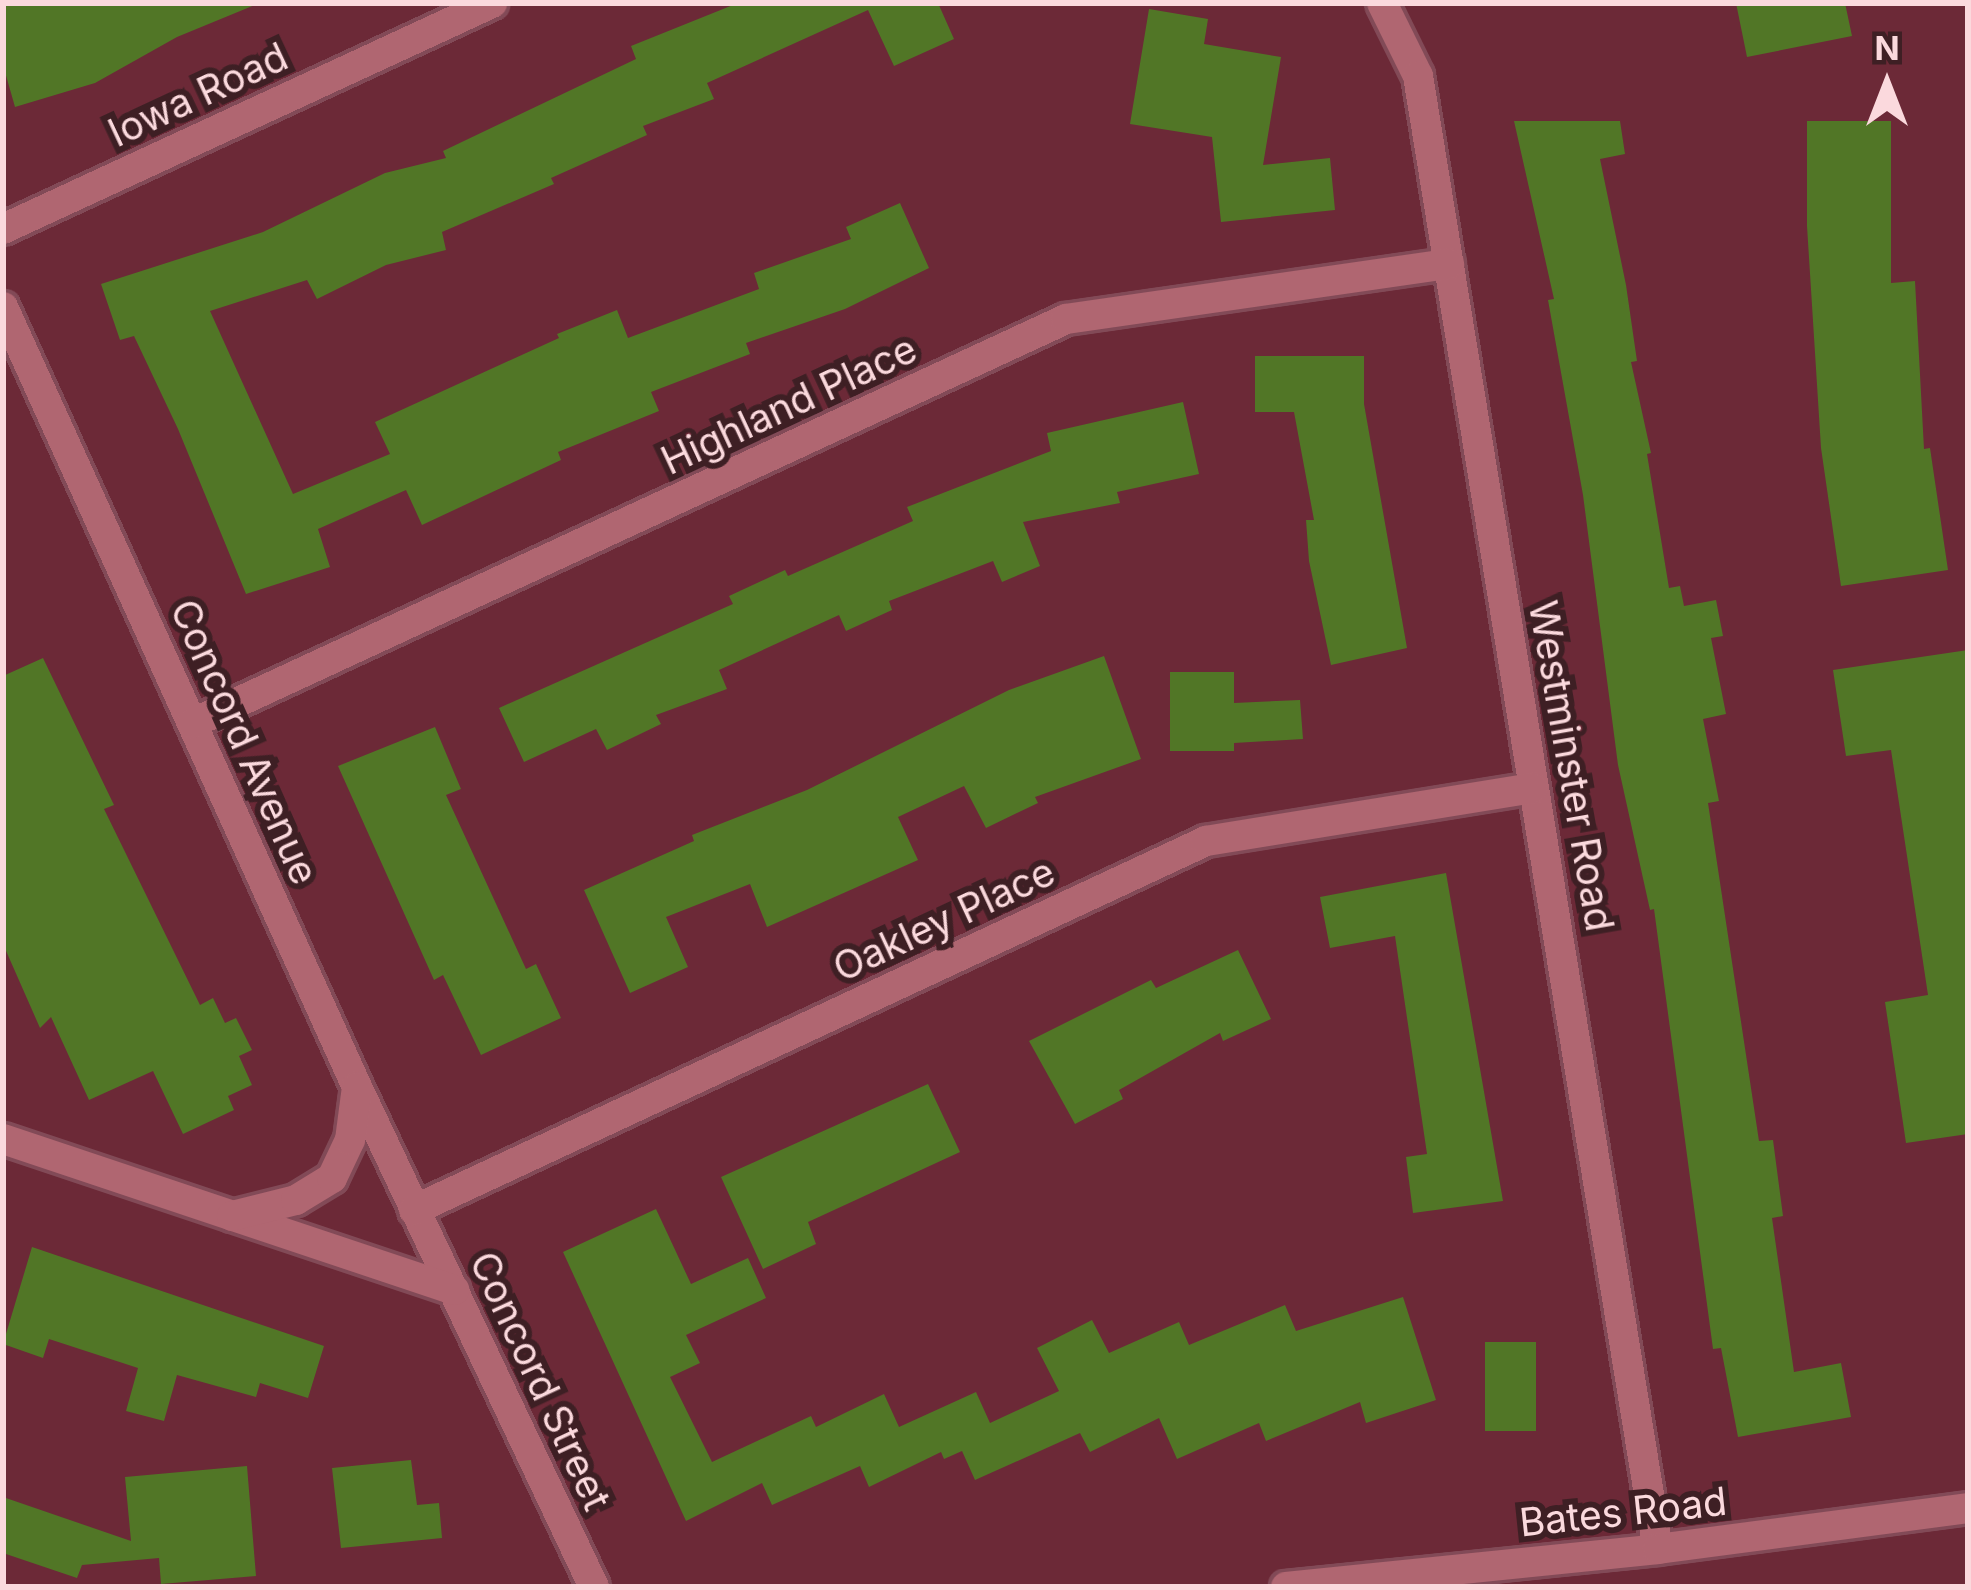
<!DOCTYPE html>
<style>
body{margin:0}
#map{position:relative;width:1971px;height:1590px;overflow:hidden;background:#6c2937;font-family:Inter,sans-serif}
div>[style]{position:absolute}
.building>*{inset:0;background:#517626}
.roads{filter:drop-shadow(3px 0 #824a57) drop-shadow(-3px 0 #824a57) drop-shadow(0 3px #824a57) drop-shadow(0 -3px #824a57)}
.minor>*{height:30px;margin:-15px;padding:0 15px;transform-origin:15px;border-radius:15px;background:#b06671}
span{translate:-50% -50%;white-space:nowrap;text-align:center;line-height:1.15;-webkit-text-stroke:12px #3e1f24;paint-order:stroke}
.street-label{font-size:39px;color:#fbd9dd}
.frame{position:absolute;inset:0;border:6px solid #fbd9dd;pointer-events:none}
.north{position:absolute;left:1827px;top:24px;width:120px;height:120px;-webkit-text-stroke:9px #3e1f24;paint-order:stroke;rotate:0deg;font-size:33px;font-weight:700;line-height:48px;text-align:center;color:#fbd9dd}
.north::after{content:'';display:block;margin:auto;width:42px;height:54px;background:#fbd9dd;clip-path:polygon(50% 0,100% 100%,50% 72%,0 100%)}
</style>
<div id="map">
<div class="building">
<div style="clip-path:polygon(3px 3px,257px 3px,257px 4px,177px 37px,95px 83px,15px 107px,3px 65px)"></div>
<div style="clip-path:polygon(738px 3px,938px 3px,954px 39px,894px 66px,868px 10px,707px 83px,714px 99px,643px 126px,647px 135px,551px 178px,554px 184px,442px 232px,446px 250px,386px 265px,317px 299px,307px 280px,210px 311px,293px 494px,390px 454px,375px 422px,559px 338px,557px 334px,617px 310px,628px 338px,759px 289px,754px 273px,851px 239px,846px 227px,900px 203px,929px 268px,845px 309px,746px 343px,750px 354px,651px 392px,659px 411px,558px 452px,561px 460px,422px 525px,406px 490px,318px 529px,330px 567px,246px 594px,178px 429px,134px 336px,120px 340px,101px 284px,263px 232px,385px 173px,446px 158px,443px 151px,636px 59px,631px 46px)"></div>
<div style="clip-path:polygon(1736px 3px,1845px 3px,1852px 36px,1747px 57px)"></div>
<div style="clip-path:polygon(1149px 9px,1208px 19px,1204px 44px,1281px 57px,1263px 165px,1330px 158px,1335px 210px,1221px 222px,1212px 137px,1130px 124px)"></div>
<div style="clip-path:polygon(1514px 121px,1620px 121px,1625px 154px,1600px 159px,1626px 285px,1637px 361px,1631px 362px,1651px 453px,1647px 454px,1669px 588px,1680px 586px,1684px 606px,1716px 600px,1723px 636px,1711px 638px,1726px 714px,1703px 719px,1719px 801px,1708px 803px,1759px 1141px,1773px 1140px,1783px 1216px,1772px 1218px,1794px 1372px,1841px 1363px,1851px 1417px,1738px 1437px,1721px 1348px,1713px 1349px,1654px 909px,1650px 910px,1618px 765px,1583px 495px,1548px 300px,1554px 299px)"></div>
<div style="clip-path:polygon(1807px 121px,1891px 121px,1891px 283px,1915px 281px,1924px 449px,1930px 448px,1948px 570px,1841px 586px,1821px 448px,1807px 226px)"></div>
<div style="clip-path:polygon(1255px 356px,1364px 356px,1364px 404px,1407px 648px,1331px 665px,1309px 561px,1306px 520px,1314px 520px,1294px 412px,1255px 412px)"></div>
<div style="clip-path:polygon(1183px 402px,1199px 474px,1117px 492px,1120px 503px,1023px 522px,1040px 566px,1002px 582px,993px 561px,889px 601px,892px 610px,846px 631px,839px 615px,719px 670px,727px 689px,656px 715px,661px 724px,607px 750px,596px 729px,524px 762px,499px 708px,733px 604px,729px 596px,785px 570px,788px 576px,913px 521px,907px 507px,1051px 451px,1047px 433px)"></div>
<div style="clip-path:polygon(1968px 650px,1968px 1134px,1906px 1143px,1885px 1002px,1928px 995px,1891px 750px,1846px 756px,1833px 670px)"></div>
<div style="clip-path:polygon(1104px 656px,1141px 759px,1035px 797px,1038px 803px,986px 828px,964px 786px,898px 817px,918px 860px,767px 927px,750px 884px,666px 917px,688px 967px,630px 993px,584px 890px,694px 841px,692px 835px,807px 790px,1009px 690px)"></div>
<div style="clip-path:polygon(43px 658px,114px 805px,104px 809px,200px 1005px,213px 998px,225px 1023px,236px 1018px,252px 1050px,239px 1056px,252px 1085px,228px 1096px,234px 1110px,183px 1134px,153px 1071px,89px 1100px,51px 1017px,40px 1028px,3px 944px,3px 676px)"></div>
<div style="clip-path:polygon(1170px 672px,1234px 672px,1234px 703px,1300px 700px,1303px 739px,1234px 743px,1234px 751px,1170px 751px)"></div>
<div style="clip-path:polygon(435px 727px,461px 789px,446px 795px,526px 969px,536px 964px,561px 1018px,481px 1055px,443px 975px,434px 980px,338px 766px)"></div>
<div style="clip-path:polygon(1446px 873px,1503px 1201px,1413px 1213px,1406px 1157px,1427px 1154px,1395px 936px,1330px 948px,1320px 897px)"></div>
<div style="clip-path:polygon(1238px 950px,1271px 1019px,1223px 1041px,1220px 1033px,1119px 1090px,1123px 1099px,1075px 1124px,1029px 1041px,1151px 980px,1156px 988px)"></div>
<div style="clip-path:polygon(928px 1084px,960px 1152px,808px 1222px,816px 1244px,763px 1269px,721px 1177px)"></div>
<div style="clip-path:polygon(656px 1209px,691px 1284px,748px 1258px,766px 1298px,686px 1335px,700px 1363px,670px 1377px,712px 1462px,811px 1416px,816px 1427px,884px 1394px,899px 1427px,976px 1392px,990px 1423px,1059px 1391px,1037px 1348px,1092px 1320px,1109px 1353px,1179px 1322px,1189px 1345px,1285px 1305px,1296px 1331px,1403px 1297px,1436px 1400px,1366px 1423px,1360px 1402px,1266px 1441px,1259px 1423px,1177px 1459px,1159px 1418px,1090px 1452px,1080px 1433px,975px 1480px,962px 1451px,944px 1459px,941px 1452px,869px 1487px,860px 1466px,772px 1505px,762px 1483px,686px 1521px,563px 1252px)"></div>
<div style="clip-path:polygon(32px 1247px,324px 1346px,308px 1398px,260px 1383px,256px 1397px,177px 1375px,164px 1421px,126px 1411px,138px 1368px,49px 1339px,43px 1358px,3px 1344px)"></div>
<div style="clip-path:polygon(1485px 1342px,1536px 1342px,1536px 1431px,1485px 1431px)"></div>
<div style="clip-path:polygon(411px 1460px,417px 1505px,439px 1503px,442px 1538px,341px 1548px,332px 1468px)"></div>
<div style="clip-path:polygon(247px 1466px,256px 1576px,161px 1584px,159px 1558px,82px 1565px,77px 1578px,3px 1553px,3px 1497px,131px 1541px,125px 1477px)"></div>
</div>
<div class="roads">
<div class="minor">
<div style="left:1382px;top:3px;width:81px;rotate:63.7deg"></div>
<div style="left:1418px;top:76px;width:1492px;rotate:80.75deg"></div>
<div style="left:3px;top:229px;width:539px;rotate:-24.8deg"></div>
<div style="left:3px;top:307px;width:857px;rotate:65.59deg"></div>
<div style="left:357px;top:1087px;width:553px;rotate:64.64deg"></div>
<div style="left:193px;top:723px;width:962px;rotate:-24.83deg"></div>
<div style="left:1066px;top:319px;width:387px;rotate:-8.2deg"></div>
<div style="left:3px;top:1139px;width:476px;rotate:18.5deg"></div>
<div style="left:414px;top:1210px;width:874px;rotate:-24.98deg"></div>
<div style="left:1206px;top:841px;width:331px;rotate:-9.2deg"></div>
<div style="left:232px;top:1216px;width:66px;rotate:-14deg"></div>
<div style="left:296px;top:1200px;width:42px;rotate:-31.4deg"></div>
<div style="left:332px;top:1178px;width:42px;rotate:-64.7deg"></div>
<div style="left:350px;top:1140px;width:53px;rotate:-82.5deg"></div>
<div style="left:1286px;top:1587px;width:374px;rotate:-5.8deg"></div>
<div style="left:1658px;top:1549px;width:313px;rotate:-7.5deg"></div>
</div>
</div>
<div class="street-label">
<span style="left:198px;top:95px;rotate:-25deg">Iowa Road</span>
<span style="left:789px;top:405px;rotate:-25deg">Highland Place</span>
<span style="left:244px;top:742px;rotate:66deg">Concord Avenue</span>
<span style="left:1571px;top:766px;rotate:80deg">Westminster Road</span>
<span style="left:944px;top:920px;rotate:-25deg">Oakley Place</span>
<span style="left:540px;top:1381px;rotate:65deg">Concord Street</span>
<span style="left:1623px;top:1512px;rotate:-6deg">Bates Road</span>
</div>
<div class="frame"></div>
<div class="north">N</div>
</div>
